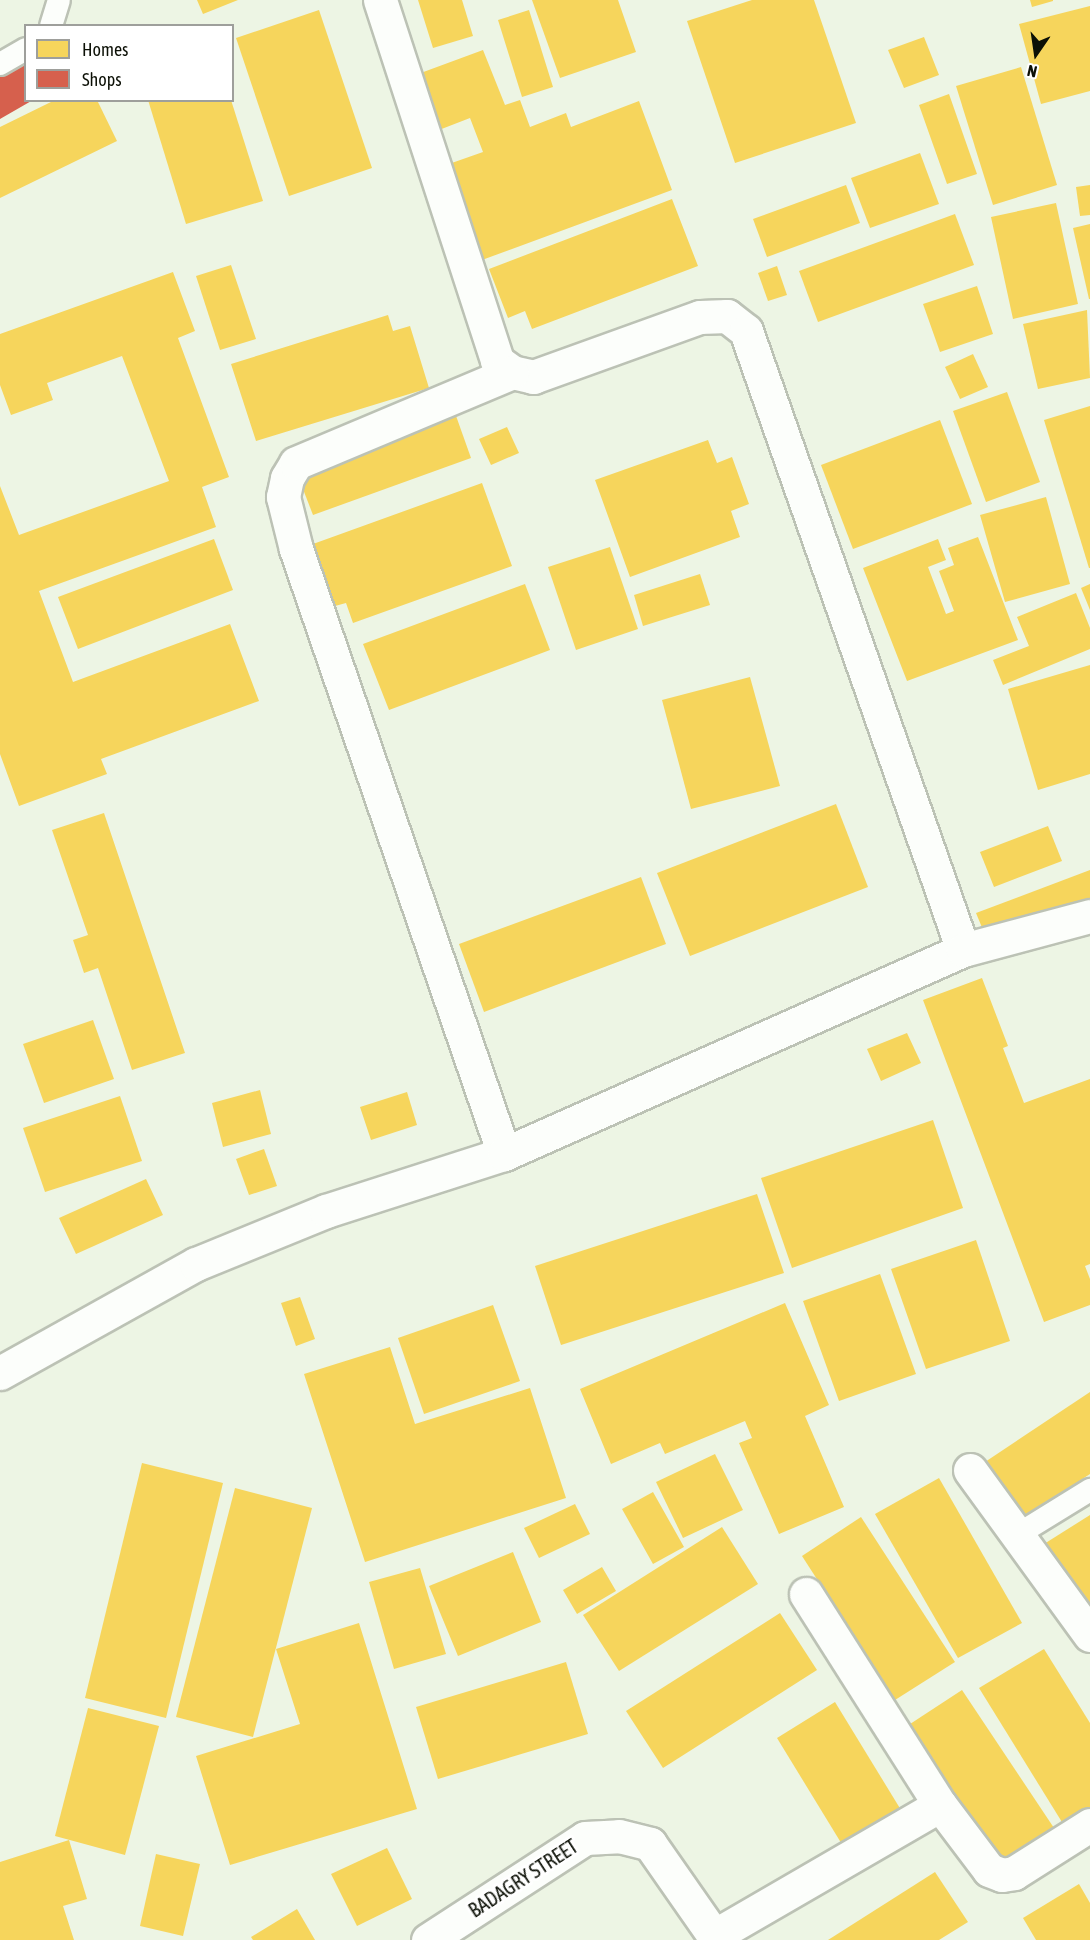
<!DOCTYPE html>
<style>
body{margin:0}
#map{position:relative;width:1090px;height:1940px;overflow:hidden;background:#edf5e4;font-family:"Asap Condensed",sans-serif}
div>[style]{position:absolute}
.homes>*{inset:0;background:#f6d55c}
.shops>*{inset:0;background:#d6604d}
.roads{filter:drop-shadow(2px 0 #bcc2b5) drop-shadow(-2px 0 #bcc2b5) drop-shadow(0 2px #bcc2b5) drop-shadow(0 -2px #bcc2b5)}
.service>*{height:22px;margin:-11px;padding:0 11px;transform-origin:11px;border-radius:11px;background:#fcfefb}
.minor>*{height:33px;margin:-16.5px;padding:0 16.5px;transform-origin:16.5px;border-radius:16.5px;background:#fcfefb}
span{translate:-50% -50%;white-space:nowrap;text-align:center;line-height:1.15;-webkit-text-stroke:6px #fff;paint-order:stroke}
.street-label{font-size:20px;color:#0c1006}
.legend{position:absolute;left:24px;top:24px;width:210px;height:78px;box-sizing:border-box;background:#fff;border:2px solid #9e9f9b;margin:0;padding:8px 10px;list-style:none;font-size:18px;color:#0c1006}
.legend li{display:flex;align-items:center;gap:12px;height:30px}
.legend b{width:30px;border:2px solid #9e9f9b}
.north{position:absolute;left:1006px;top:24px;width:60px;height:60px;-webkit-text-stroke:4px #fff;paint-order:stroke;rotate:193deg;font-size:16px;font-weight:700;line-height:24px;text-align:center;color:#0c1006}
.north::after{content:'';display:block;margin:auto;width:21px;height:27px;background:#0c1006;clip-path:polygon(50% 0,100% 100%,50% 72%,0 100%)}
</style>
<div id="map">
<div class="homes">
<div style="clip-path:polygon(197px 0,238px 0,203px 14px)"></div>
<div style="clip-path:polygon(418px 0,462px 0,473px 36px,433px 48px)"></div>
<div style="clip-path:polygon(532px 0,618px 0,636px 52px,560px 78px)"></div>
<div style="clip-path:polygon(752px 0,814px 0,856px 123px,735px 163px,687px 21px)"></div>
<div style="clip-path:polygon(1030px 0,1053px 0,1053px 1px,1032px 7px)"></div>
<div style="clip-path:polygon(1090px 6px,1090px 91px,1041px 104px,1019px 24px)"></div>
<div style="clip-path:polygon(319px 10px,372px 168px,289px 196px,236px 38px)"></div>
<div style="clip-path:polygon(529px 10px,553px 87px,522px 97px,498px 20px)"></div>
<div style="clip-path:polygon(924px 37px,939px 75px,904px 88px,888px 50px)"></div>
<div style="clip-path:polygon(483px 50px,505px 105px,520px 100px,530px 127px,566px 113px,571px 127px,639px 101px,672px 190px,482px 260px,446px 165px,483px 152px,470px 118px,439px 130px,418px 74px)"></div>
<div style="clip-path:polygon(1021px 67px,1057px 185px,993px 205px,956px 86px)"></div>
<div style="clip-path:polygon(949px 94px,977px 174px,947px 184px,919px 105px)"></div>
<div style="clip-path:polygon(55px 100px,97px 100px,117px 141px,0 198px,0 127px)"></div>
<div style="clip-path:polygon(148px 100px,231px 100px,263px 201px,186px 224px)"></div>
<div style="clip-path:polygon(920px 153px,939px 204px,870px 228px,851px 178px)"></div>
<div style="clip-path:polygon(846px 185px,860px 223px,767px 257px,753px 219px)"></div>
<div style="clip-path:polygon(1090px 185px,1090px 215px,1080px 216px,1076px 187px)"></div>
<div style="clip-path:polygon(672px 199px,698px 266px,532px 329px,525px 311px,508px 318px,489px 269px)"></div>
<div style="clip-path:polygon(1056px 203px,1078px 304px,1013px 319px,991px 217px)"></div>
<div style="clip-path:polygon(955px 214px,974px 265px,818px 322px,799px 271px)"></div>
<div style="clip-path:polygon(1090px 224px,1090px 299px,1089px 299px,1073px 228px)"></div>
<div style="clip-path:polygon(231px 265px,256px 339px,220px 350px,196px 276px)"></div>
<div style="clip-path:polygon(777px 266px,787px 295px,768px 301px,758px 273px)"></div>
<div style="clip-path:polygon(173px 272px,195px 331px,178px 338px,229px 477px,202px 487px,216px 527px,39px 591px,73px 682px,230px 624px,259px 701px,101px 759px,107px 774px,19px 806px,0 754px,0 486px,19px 535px,169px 481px,122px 356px,47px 383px,53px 400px,11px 415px,0 385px,0 334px)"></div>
<div style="clip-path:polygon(977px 286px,993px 334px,940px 352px,923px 304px)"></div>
<div style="clip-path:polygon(1087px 310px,1090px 378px,1038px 389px,1023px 324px)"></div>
<div style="clip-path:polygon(388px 315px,393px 331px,410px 326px,429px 388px,256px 441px,231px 364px)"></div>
<div style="clip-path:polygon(973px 354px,988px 387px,960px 399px,945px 367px)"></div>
<div style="clip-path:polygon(1007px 392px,1040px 482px,986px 502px,953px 411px)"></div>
<div style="clip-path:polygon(1090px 406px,1090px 568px,1089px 568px,1044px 420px)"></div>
<div style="clip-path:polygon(455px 413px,471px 458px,313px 515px,296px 471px)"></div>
<div style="clip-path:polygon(940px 420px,972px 504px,853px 549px,821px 465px)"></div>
<div style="clip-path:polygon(507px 427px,519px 453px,491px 465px,479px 439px)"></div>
<div style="clip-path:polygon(708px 440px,717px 463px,732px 457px,749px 504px,731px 511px,740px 537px,630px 577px,595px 480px)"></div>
<div style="clip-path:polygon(482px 483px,512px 566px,353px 623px,346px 603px,335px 606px,313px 544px)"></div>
<div style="clip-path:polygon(1046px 497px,1070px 584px,1005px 602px,980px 515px)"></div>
<div style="clip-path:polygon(978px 537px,1018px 640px,907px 681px,863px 568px,938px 539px,946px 560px,928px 567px,946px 614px,954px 611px,939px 571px,954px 565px,948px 548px)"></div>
<div style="clip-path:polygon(214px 539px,233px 590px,78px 649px,58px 597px)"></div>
<div style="clip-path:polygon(610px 547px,638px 629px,576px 650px,548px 567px)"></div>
<div style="clip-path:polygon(700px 574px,710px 605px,643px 626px,634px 595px)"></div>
<div style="clip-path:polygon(525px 584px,550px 650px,389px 710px,363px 644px)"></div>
<div style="clip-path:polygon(1090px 584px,1090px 610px,1081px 588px)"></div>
<div style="clip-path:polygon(1076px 593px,1090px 628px,1090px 649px,1003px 685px,993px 660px,1029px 646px,1017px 617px)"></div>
<div style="clip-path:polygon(1090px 665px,1090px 774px,1038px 790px,1008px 689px)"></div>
<div style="clip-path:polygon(750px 677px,780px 786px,691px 809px,662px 700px)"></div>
<div style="clip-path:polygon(836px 804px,868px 887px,690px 956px,657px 873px)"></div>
<div style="clip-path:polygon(104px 813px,185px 1053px,132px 1070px,98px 968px,84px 973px,73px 940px,88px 935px,52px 830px)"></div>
<div style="clip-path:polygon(1048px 826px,1062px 861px,994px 887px,980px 852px)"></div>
<div style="clip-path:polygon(1090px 870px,1090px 903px,988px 942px,976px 913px)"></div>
<div style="clip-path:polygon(641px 877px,666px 944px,484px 1012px,459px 944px)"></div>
<div style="clip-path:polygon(982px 978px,1008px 1046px,1003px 1048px,1024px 1103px,1090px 1079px,1090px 1264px,1085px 1266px,1090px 1279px,1090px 1305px,1044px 1322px,923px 1000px)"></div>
<div style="clip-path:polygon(93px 1020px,114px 1079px,44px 1103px,23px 1044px)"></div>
<div style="clip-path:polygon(907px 1033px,921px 1063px,881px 1081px,867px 1049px)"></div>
<div style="clip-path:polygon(260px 1090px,271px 1134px,223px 1147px,212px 1103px)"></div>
<div style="clip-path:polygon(407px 1092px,417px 1125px,371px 1140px,360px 1107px)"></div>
<div style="clip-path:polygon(120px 1096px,142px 1161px,45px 1192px,23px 1128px)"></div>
<div style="clip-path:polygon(933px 1120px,963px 1208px,792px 1268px,761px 1178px)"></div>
<div style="clip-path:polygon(264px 1149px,277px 1186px,249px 1195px,236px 1159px)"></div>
<div style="clip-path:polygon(146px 1179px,163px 1215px,76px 1254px,59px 1218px)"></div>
<div style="clip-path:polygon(757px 1194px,784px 1273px,561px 1345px,535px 1266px)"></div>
<div style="clip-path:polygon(976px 1240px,1010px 1341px,926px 1369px,891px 1269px)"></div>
<div style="clip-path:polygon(880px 1274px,916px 1374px,839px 1401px,803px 1301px)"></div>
<div style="clip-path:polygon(300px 1297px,315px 1339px,296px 1346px,281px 1303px)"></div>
<div style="clip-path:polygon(785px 1303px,829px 1405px,805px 1416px,844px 1507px,779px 1534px,739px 1443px,752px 1438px,745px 1421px,665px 1454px,660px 1443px,611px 1464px,580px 1389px)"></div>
<div style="clip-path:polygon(493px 1305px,520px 1381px,424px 1414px,398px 1338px)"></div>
<div style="clip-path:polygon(390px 1347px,415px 1424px,530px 1388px,566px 1498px,365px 1562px,304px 1374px)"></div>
<div style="clip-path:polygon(1090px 1392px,1090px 1474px,1023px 1518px,985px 1462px)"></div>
<div style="clip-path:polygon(715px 1454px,743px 1510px,683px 1538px,656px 1482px)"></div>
<div style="clip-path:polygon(142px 1463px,223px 1483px,166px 1718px,85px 1698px)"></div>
<div style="clip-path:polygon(939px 1478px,1022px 1623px,958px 1658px,875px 1514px)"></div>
<div style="clip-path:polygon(235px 1488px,312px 1508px,253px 1737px,176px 1717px)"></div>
<div style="clip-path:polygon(653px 1492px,684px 1547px,653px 1564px,622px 1509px)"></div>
<div style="clip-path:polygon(575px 1504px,590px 1534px,539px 1558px,524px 1528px)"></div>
<div style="clip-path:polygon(1090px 1515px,1090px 1604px,1085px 1608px,1044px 1544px)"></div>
<div style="clip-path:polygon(861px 1517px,955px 1662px,895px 1700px,802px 1556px)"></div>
<div style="clip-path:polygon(722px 1527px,758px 1584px,619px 1671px,583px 1615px)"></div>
<div style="clip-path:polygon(513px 1552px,541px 1622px,458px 1656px,429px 1586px)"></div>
<div style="clip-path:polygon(602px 1567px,616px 1591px,577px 1614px,563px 1590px)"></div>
<div style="clip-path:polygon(420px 1568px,446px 1654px,394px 1669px,369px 1582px)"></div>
<div style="clip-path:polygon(780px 1613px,817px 1670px,663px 1768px,626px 1711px)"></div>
<div style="clip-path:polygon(359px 1623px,417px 1809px,230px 1865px,196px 1756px,300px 1724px,276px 1649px)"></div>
<div style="clip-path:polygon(1044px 1649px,1090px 1723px,1090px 1812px,1065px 1827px,979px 1688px)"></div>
<div style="clip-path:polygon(566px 1662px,588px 1734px,438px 1779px,416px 1707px)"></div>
<div style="clip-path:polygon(962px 1690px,1058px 1834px,1002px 1870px,907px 1726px)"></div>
<div style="clip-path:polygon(835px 1702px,901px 1810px,843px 1846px,777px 1738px)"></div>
<div style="clip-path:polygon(88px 1708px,159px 1726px,125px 1855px,55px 1836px)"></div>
<div style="clip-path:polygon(69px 1840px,87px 1899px,63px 1906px,74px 1940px,0 1940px,0 1862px)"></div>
<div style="clip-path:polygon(387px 1848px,412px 1899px,357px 1926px,331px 1874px)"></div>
<div style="clip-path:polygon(156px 1854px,200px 1864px,183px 1936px,140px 1926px)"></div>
<div style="clip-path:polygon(935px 1872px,968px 1922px,939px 1940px,828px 1940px)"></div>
<div style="clip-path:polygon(1079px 1884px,1090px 1903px,1090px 1940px,1036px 1940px,1023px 1918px)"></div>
<div style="clip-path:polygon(297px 1909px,315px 1940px,253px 1940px,251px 1937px)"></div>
</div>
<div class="shops">
<div style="clip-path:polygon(26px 61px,26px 100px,33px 100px,0 119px,0 75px)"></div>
</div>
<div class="roads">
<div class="service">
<div style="left:51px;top:26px;width:27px;rotate:-73deg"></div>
<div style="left:0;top:64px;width:30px;rotate:-30deg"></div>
<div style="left:1017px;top:1535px;width:86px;rotate:-31.7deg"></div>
</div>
<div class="minor">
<div style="left:380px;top:0;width:379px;rotate:72deg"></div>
<div style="left:497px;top:361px;width:19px;rotate:36deg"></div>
<div style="left:512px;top:372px;width:22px;rotate:13deg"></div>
<div style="left:533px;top:377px;width:177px;rotate:-19.8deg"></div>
<div style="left:700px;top:317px;width:27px;rotate:-2deg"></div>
<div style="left:727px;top:316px;width:24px;rotate:38deg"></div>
<div style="left:746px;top:331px;width:656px;rotate:70.68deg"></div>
<div style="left:504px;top:1154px;width:640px;rotate:-108.97deg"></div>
<div style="left:296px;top:549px;width:54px;rotate:-104deg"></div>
<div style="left:283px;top:497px;width:19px;rotate:-78deg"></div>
<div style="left:287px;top:478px;width:17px;rotate:-59deg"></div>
<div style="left:296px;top:463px;width:234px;rotate:-22.8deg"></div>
<div style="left:0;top:1373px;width:224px;rotate:-29.1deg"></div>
<div style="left:196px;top:1264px;width:140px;rotate:-22.2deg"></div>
<div style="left:326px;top:1211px;width:187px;rotate:-17.8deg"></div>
<div style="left:504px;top:1154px;width:502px;rotate:-23.96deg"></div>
<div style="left:963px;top:950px;width:131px;rotate:-15deg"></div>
<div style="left:970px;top:1470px;width:204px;rotate:54deg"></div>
<div style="left:806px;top:1594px;width:250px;rotate:57.6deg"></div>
<div style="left:714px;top:1936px;width:261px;rotate:-30.1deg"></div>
<div style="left:940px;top:1805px;width:81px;rotate:53deg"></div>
<div style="left:989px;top:1870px;width:14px;rotate:21deg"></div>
<div style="left:1002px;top:1875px;width:12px;rotate:-9deg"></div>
<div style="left:1014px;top:1873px;width:90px;rotate:-32.3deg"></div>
<div style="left:428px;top:1940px;width:187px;rotate:-33deg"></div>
<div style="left:585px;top:1838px;width:34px;rotate:-3deg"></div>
<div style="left:619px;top:1836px;width:32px;rotate:14deg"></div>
<div style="left:650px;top:1844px;width:117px;rotate:55.1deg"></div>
</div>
</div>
<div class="street-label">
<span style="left:523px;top:1878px;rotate:-33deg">BADAGRY STREET</span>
</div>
<ul class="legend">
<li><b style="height:16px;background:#f6d55c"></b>Homes</li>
<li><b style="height:16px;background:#d6604d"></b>Shops</li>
</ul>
<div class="north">N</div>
</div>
